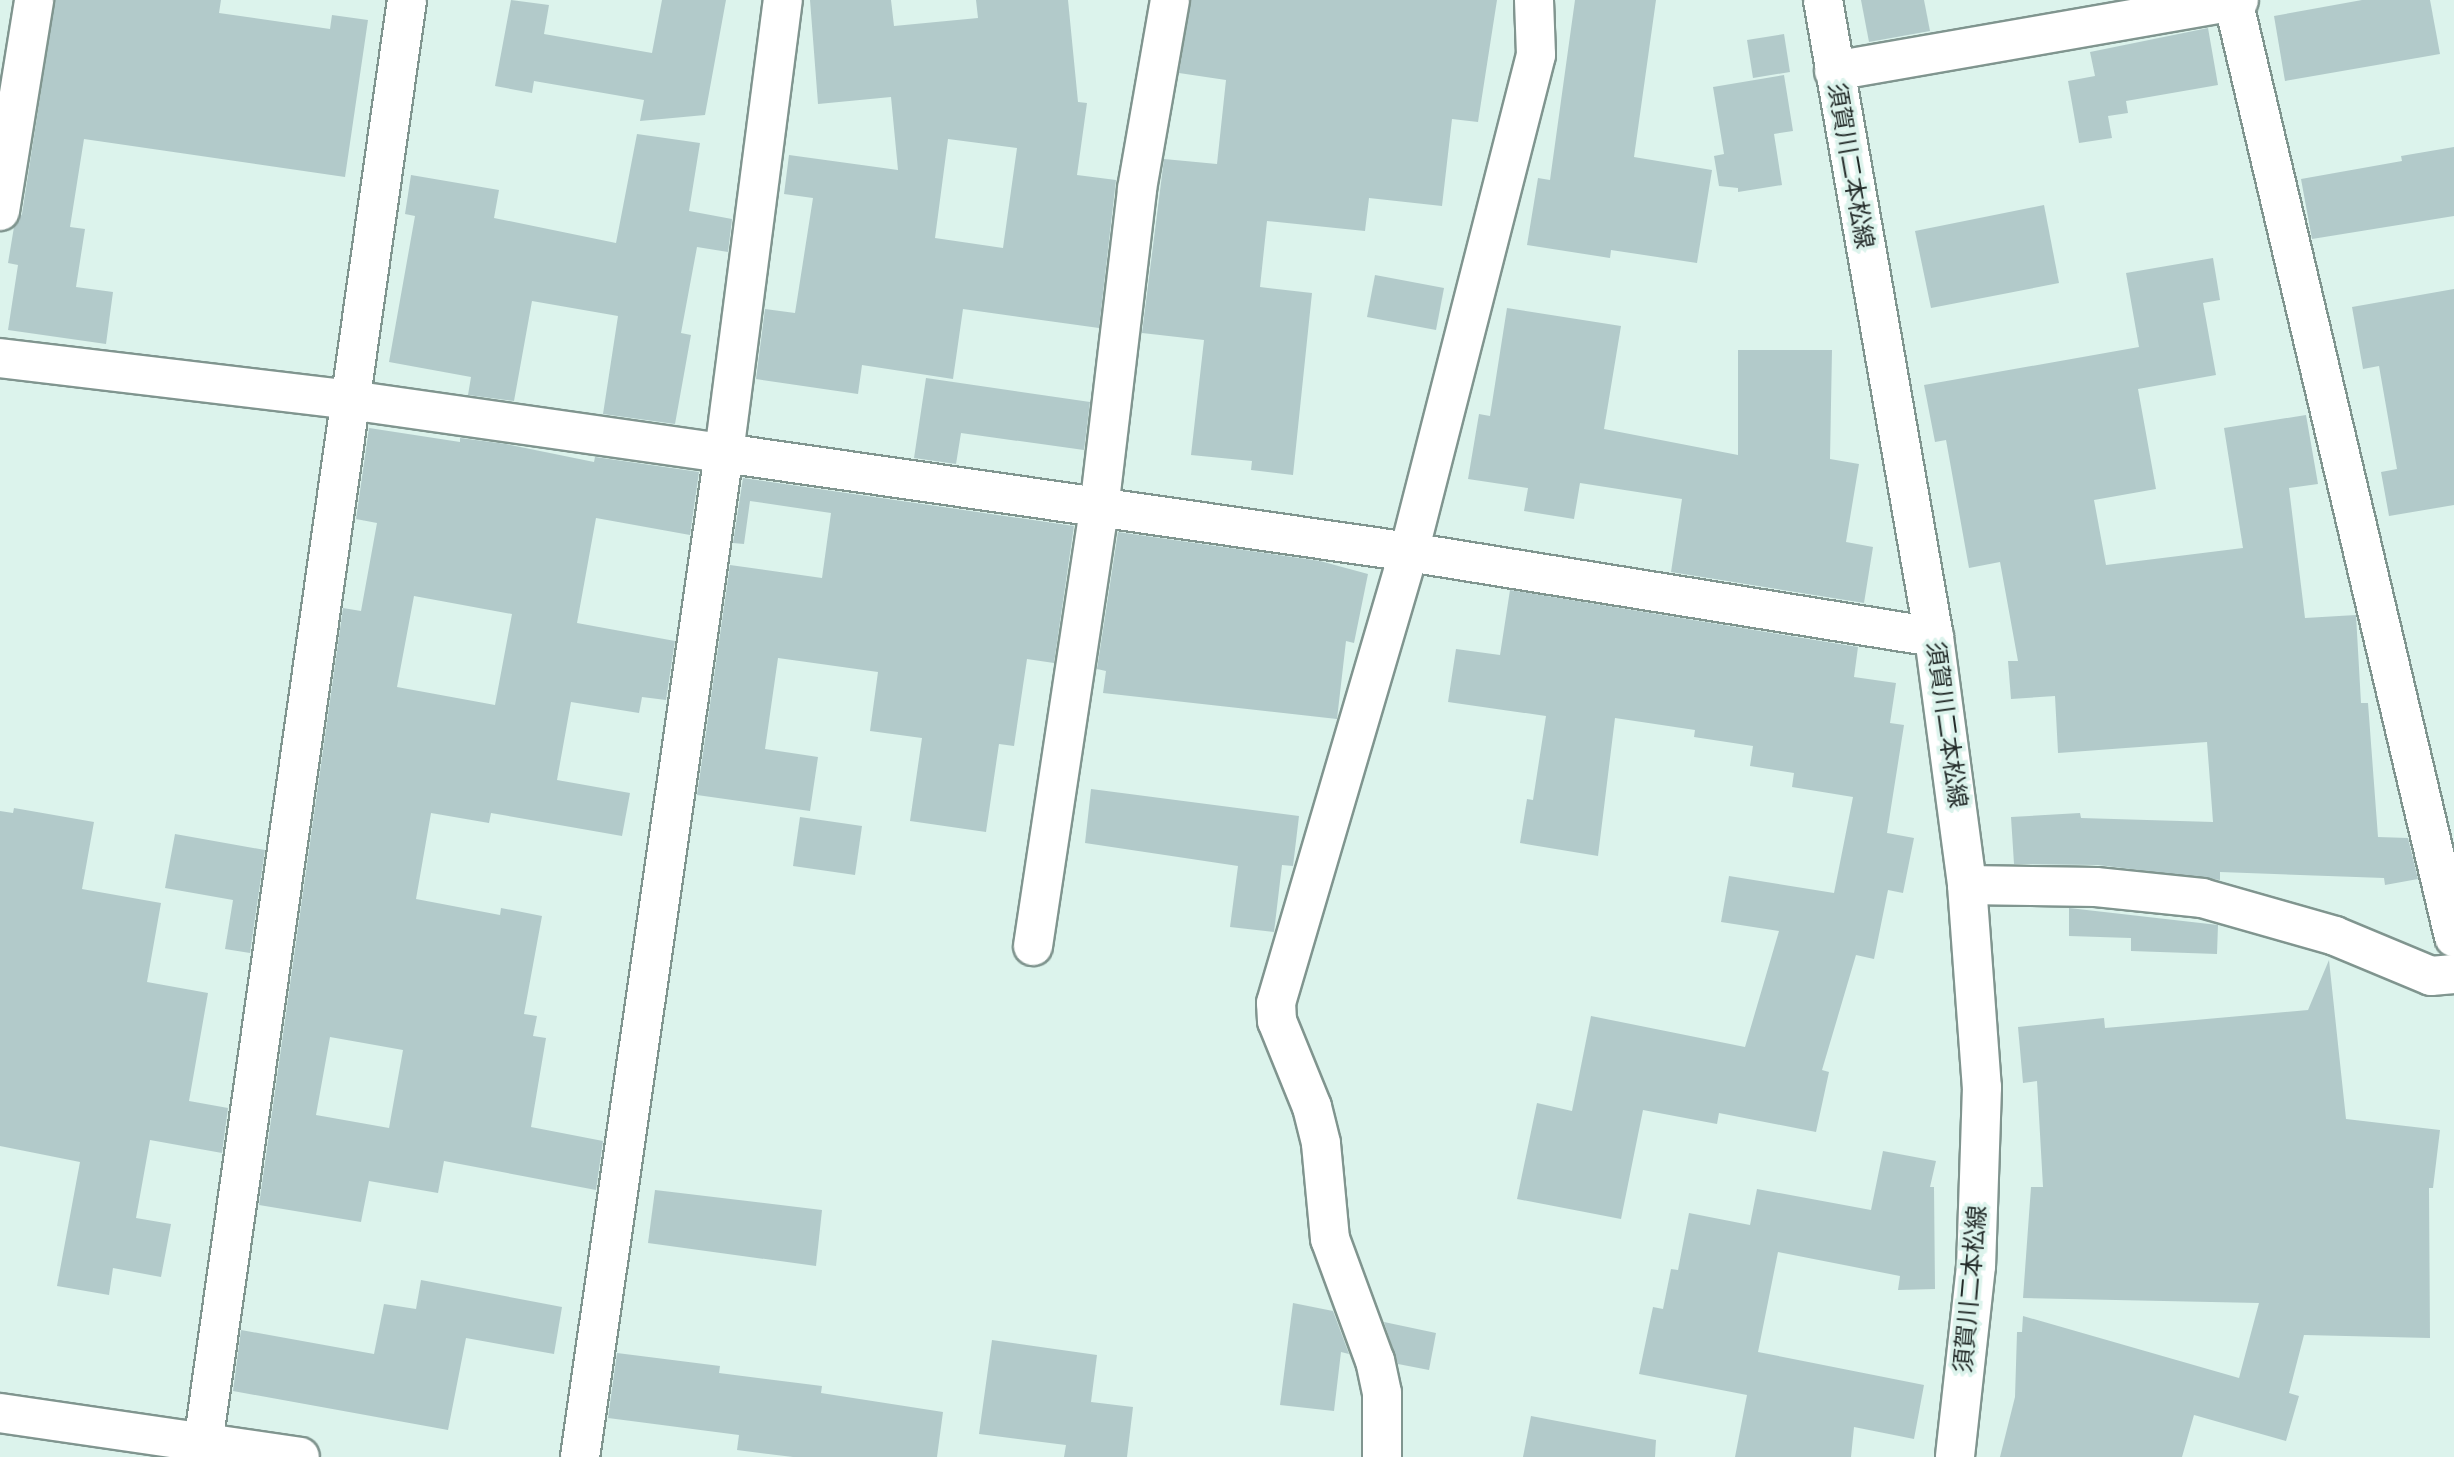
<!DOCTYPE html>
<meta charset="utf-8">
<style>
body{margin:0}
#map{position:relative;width:2454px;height:1457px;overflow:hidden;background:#dcf3ec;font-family:Roboto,"Noto Sans JP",sans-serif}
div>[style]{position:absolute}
.building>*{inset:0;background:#b2caca}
.roads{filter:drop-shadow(2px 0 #80958f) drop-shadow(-2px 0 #80958f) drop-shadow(0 2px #80958f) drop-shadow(0 -2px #80958f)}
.minor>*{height:38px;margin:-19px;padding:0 19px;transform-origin:19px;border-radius:19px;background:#fff}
.major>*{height:38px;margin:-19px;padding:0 19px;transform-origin:19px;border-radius:19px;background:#fff}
span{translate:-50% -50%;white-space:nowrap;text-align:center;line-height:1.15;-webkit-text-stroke:7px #dcf3ec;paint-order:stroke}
.street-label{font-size:24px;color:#232b29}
</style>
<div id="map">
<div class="building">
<div style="clip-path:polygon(55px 0,221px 0,219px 13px,330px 29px,332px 15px,368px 20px,345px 177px,84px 139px,70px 227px,85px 229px,76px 287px,113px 292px,106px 344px,8px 330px,18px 265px,8px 263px,14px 227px,22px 214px)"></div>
<div style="clip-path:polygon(511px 0,549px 5px,544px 34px,652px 53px,662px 0,726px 0,705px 115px,640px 121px,644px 100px,534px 81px,532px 93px,495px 86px)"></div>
<div style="clip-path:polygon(evenodd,810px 0,891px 0,894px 26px,978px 18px,976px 0,1068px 0,1078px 102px,1087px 103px,1077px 175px,1116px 180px,1099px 328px,963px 309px,953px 379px,862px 365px,858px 394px,756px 379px,765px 309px,795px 313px,813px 198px,784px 194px,789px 155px,898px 170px,891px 97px,818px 104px,810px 0,948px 139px,1017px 148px,1003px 248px,935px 238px,948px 139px)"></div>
<div style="clip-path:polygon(1191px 0,1497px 0,1478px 122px,1452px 119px,1442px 206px,1369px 198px,1365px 231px,1267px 221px,1260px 287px,1312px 293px,1293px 475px,1251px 470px,1252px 461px,1191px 455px,1204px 340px,1142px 333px,1164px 159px,1217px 164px,1226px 80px,1179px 73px)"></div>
<div style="clip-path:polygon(1575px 0,1656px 0,1634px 157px,1712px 170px,1697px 263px,1611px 250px,1610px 258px,1527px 245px,1538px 178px,1550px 180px)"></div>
<div style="clip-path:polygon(1861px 0,1924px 0,1930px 31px,1869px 42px)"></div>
<div style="clip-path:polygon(2362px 0,2430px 0,2440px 54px,2285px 81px,2274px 16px)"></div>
<div style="clip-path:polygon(2208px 28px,2218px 85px,2126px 101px,2128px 113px,2108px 116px,2112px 138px,2079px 143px,2068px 81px,2095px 76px,2090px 52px)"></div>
<div style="clip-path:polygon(1784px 34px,1790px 72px,1753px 78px,1747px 40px)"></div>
<div style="clip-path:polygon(1784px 75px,1793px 131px,1774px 134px,1782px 185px,1738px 192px,1738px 188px,1719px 186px,1714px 156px,1724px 154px,1713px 87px)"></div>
<div style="clip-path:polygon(637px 134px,700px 143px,689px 211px,732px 219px,728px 252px,697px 247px,681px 333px,691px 335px,675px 424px,603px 414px,618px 316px,532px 301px,514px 401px,468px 395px,471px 377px,389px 362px,415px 216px,405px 214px,411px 175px,499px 190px,494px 218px,616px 243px)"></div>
<div style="clip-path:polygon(2454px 147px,2454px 216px,2312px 239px,2301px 179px,2402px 161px,2401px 156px)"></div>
<div style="clip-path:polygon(2044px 205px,2059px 283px,1931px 308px,1915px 231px)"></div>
<div style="clip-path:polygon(2213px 258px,2220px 300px,2203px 303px,2216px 375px,2138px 389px,2156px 489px,2094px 500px,2106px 565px,2243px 548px,2224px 428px,2306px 415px,2318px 484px,2289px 488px,2305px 618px,2356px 615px,2361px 703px,2368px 703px,2378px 837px,2408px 838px,2418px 879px,2385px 885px,2384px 878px,2220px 872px,2220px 880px,2098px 865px,2014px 864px,2011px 817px,2080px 813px,2081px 818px,2213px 822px,2207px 742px,2058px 753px,2055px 696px,2011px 699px,2008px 661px,2018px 661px,2000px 562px,1969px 568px,1946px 440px,1935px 442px,1924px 385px,2139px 347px,2126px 273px)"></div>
<div style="clip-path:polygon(1375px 275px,1444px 288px,1436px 330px,1367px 317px)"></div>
<div style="clip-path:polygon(2454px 289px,2454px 505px,2389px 516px,2381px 472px,2397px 469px,2379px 366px,2363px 369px,2352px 307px)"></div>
<div style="clip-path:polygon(1507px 308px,1621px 326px,1604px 429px,1738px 455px,1738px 350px,1832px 350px,1830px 459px,1859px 464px,1846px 542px,1873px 547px,1864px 603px,1671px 572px,1682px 499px,1580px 483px,1574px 519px,1524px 511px,1528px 488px,1468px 479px,1479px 414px,1490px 416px)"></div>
<div style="clip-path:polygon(926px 378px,1090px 402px,1084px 450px,961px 433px,956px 464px,914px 458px)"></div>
<div style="clip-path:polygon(evenodd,369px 428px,460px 442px,460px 438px,506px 444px,594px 462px,595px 457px,699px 472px,690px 535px,596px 518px,577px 623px,675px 641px,666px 700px,642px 697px,639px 713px,571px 702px,557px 780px,630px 793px,622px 836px,491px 813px,489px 823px,431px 813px,416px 899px,500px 915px,501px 908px,542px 916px,524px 1014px,537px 1016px,533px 1036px,546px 1038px,531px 1127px,603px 1141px,596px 1190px,444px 1161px,438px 1193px,369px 1181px,361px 1222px,259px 1205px,343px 608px,361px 611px,377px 523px,356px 519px,369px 428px,414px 596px,512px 614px,495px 705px,397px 687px,414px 596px,369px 428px,330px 1037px,403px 1050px,389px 1128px,316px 1115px,330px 1037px)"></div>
<div style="clip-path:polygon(743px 478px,1074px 526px,1054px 663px,1027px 659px,1014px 746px,999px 744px,986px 832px,910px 821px,922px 738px,870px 731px,878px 672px,778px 658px,765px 749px,818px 757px,810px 811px,697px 795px,730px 565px,822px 578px,831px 513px,750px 501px,744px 544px,733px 543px)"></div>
<div style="clip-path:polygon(1118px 532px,1320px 561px,1368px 574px,1354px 643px,1346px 641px,1337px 719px,1103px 693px,1106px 671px,1097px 669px)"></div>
<div style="clip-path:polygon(1510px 590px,1858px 647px,1854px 677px,1896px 683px,1890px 723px,1904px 725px,1887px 833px,1914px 838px,1903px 893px,1888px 890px,1874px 959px,1856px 955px,1822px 1070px,1829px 1072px,1816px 1132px,1719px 1113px,1717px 1124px,1643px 1110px,1621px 1219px,1517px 1199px,1537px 1103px,1572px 1111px,1591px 1016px,1745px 1047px,1779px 931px,1721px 922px,1729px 876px,1834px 893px,1853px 797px,1792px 787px,1794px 773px,1750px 766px,1753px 746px,1694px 737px,1695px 730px,1615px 718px,1598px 856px,1520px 843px,1527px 799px,1533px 800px,1546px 716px,1448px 702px,1456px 649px,1500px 655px)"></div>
<div style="clip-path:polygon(1091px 789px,1299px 816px,1293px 866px,1282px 865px,1274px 932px,1230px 927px,1238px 866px,1085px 843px)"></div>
<div style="clip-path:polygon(14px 808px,94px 822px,82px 889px,161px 903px,147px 982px,208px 993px,189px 1101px,228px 1108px,222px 1153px,150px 1140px,136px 1218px,171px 1224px,161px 1277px,113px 1268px,109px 1295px,57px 1286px,80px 1162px,0 1146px,0 811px,13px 813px)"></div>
<div style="clip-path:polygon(800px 817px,862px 826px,855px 875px,793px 866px)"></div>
<div style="clip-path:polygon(175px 834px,265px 850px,250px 953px,225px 949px,233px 900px,165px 888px)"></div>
<div style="clip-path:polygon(2069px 908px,2218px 925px,2217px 954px,2131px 951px,2131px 938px,2069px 936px)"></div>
<div style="clip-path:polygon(2329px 960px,2346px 1119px,2440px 1130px,2433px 1188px,2429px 1188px,2430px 1338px,2304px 1335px,2289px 1393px,2299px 1396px,2286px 1441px,2194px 1415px,2182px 1457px,2000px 1457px,2015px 1397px,2017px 1332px,2022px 1332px,2023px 1316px,2239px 1378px,2259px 1303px,2023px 1298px,2031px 1187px,2043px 1187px,2037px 1081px,2023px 1083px,2018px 1027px,2104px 1018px,2105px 1028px,2308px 1010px)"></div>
<div style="clip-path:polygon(1883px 1151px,1936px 1161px,1930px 1187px,1934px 1187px,1935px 1289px,1898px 1290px,1900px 1276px,1778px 1252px,1758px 1352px,1924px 1385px,1914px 1439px,1854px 1427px,1851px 1457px,1735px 1457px,1747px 1395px,1639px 1374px,1653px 1307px,1663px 1309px,1671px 1269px,1678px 1270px,1689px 1213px,1750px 1225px,1757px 1189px,1871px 1210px)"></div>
<div style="clip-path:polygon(655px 1190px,822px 1210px,816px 1266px,648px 1243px)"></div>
<div style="clip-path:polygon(421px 1280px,562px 1307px,554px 1354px,466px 1338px,448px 1430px,233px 1391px,241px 1330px,374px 1354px,384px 1304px,416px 1309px)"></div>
<div style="clip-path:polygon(1293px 1303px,1333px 1311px,1349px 1354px,1341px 1352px,1334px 1411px,1280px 1405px)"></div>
<div style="clip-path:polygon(1384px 1322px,1436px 1333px,1429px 1370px,1398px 1364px)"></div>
<div style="clip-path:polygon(992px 1340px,1097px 1355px,1091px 1402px,1133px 1407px,1127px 1457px,1064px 1457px,1066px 1445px,979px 1434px)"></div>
<div style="clip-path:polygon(617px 1353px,720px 1366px,719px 1373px,822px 1386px,821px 1393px,943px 1412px,937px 1457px,793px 1457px,737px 1450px,739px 1435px,608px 1418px)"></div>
<div style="clip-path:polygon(1531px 1416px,1656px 1440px,1655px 1457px,1523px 1457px)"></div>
</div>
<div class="roads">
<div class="minor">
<div style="left:2233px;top:0;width:963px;rotate:76.73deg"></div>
<div style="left:1834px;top:71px;width:411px;rotate:-9.9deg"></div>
<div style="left:0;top:211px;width:214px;rotate:-80.8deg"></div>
<div style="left:0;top:358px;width:353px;rotate:6.8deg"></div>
<div style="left:350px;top:400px;width:378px;rotate:8.1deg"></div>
<div style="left:724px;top:453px;width:692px;rotate:8.22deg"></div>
<div style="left:1409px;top:552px;width:532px;rotate:9.2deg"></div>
<div style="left:1967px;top:885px;width:129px;rotate:0.9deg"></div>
<div style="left:2096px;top:887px;width:107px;rotate:5.9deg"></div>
<div style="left:2202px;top:898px;width:138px;rotate:15.9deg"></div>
<div style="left:2335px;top:936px;width:104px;rotate:22.6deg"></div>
<div style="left:2431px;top:976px;width:23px;rotate:-5deg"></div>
<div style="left:1033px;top:946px;width:442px;rotate:-81.4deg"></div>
<div style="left:1099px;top:509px;width:322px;rotate:-83.2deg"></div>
<div style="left:1137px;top:189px;width:192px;rotate:-80.1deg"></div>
<div style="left:0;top:1413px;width:303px;rotate:8.3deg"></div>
<div style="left:203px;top:1444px;width:1458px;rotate:-81.96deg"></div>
<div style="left:580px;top:1457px;width:1014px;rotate:-81.84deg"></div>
<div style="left:724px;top:453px;width:457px;rotate:-82.6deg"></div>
<div style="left:1382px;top:1457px;width:64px;rotate:-90deg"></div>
<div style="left:1382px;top:1393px;width:33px;rotate:-102deg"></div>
<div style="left:1375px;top:1361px;width:130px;rotate:-110.2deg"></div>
<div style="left:1330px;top:1239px;width:96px;rotate:-95.4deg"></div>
<div style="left:1321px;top:1143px;width:37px;rotate:-104deg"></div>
<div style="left:1312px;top:1107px;width:93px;rotate:-112.1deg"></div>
<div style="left:1277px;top:1021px;width:18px;rotate:-93deg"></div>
<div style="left:1276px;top:1003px;width:470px;rotate:-73.6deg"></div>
<div style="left:1409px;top:552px;width:513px;rotate:-75.67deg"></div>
<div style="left:1536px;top:55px;width:55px;rotate:-92.1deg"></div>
</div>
<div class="major">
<div style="left:1823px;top:0;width:647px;rotate:80.12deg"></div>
<div style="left:1934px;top:637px;width:250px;rotate:82.4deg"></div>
<div style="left:1967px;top:885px;width:203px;rotate:85.8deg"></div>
<div style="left:1982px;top:1087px;width:179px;rotate:91.9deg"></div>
<div style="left:1976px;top:1266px;width:192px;rotate:96.3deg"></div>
</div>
</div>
<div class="street-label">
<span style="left:1850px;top:166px;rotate:80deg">須賀川二本松線</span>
<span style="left:1946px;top:725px;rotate:82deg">須賀川二本松線</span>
<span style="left:1971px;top:1289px;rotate:-85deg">須賀川二本松線</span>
</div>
</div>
